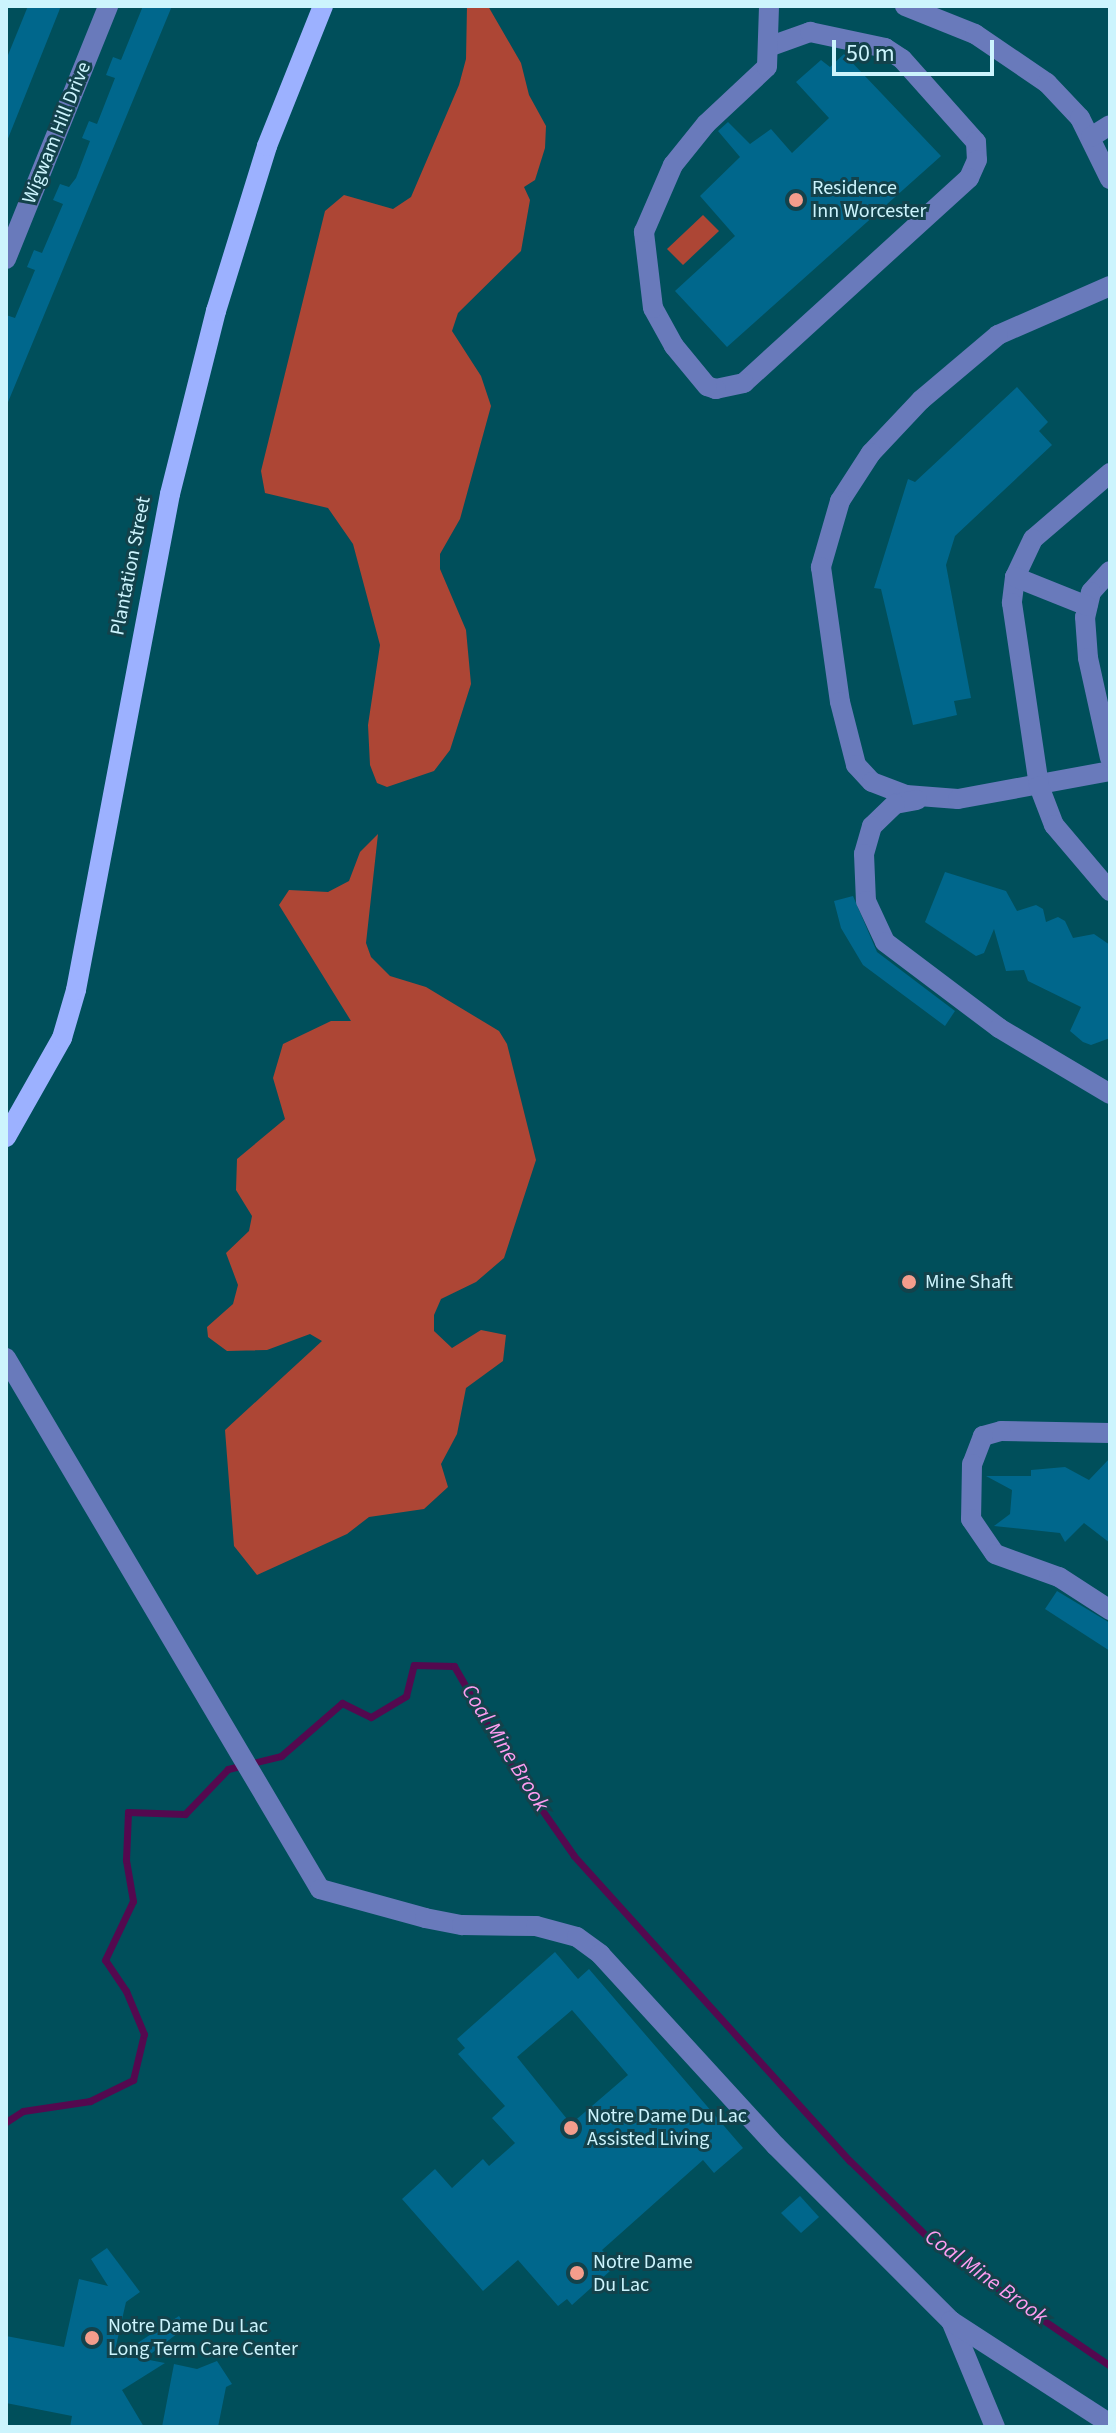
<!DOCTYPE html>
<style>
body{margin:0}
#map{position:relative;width:1116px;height:2433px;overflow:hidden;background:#004f5b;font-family:"Source Sans 3",sans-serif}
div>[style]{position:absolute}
.green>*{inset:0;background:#ad4635}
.stream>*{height:7px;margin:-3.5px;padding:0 3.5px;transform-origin:3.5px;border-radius:3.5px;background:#54094f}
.building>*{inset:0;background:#00678c}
.minor>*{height:20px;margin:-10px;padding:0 10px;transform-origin:10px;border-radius:10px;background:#697abb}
.major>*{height:20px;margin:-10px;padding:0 10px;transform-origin:10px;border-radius:10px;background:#9cb1ff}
.dots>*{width:22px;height:22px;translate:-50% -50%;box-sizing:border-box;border:4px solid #13424b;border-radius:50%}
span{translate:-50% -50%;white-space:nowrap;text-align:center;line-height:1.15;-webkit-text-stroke:6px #13424b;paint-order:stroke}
.street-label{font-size:20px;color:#ccf4fd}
.poi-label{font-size:20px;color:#ccf4fd}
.left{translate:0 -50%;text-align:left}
.water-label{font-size:22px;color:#fe9df1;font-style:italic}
.frame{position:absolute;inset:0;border:8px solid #ccf4fd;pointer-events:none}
.scale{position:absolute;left:832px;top:40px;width:162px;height:36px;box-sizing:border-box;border:4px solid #ccf4fd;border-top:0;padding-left:10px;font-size:24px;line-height:28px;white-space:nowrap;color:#ccf4fd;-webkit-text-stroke:6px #13424b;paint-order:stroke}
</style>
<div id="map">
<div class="green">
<div style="clip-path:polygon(467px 6px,488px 6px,521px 63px,529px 95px,546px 126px,545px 148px,535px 180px,524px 187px,530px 200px,521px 251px,458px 313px,452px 331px,481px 376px,491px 406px,460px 519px,440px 554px,440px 569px,466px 630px,471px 684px,450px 750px,434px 771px,387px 787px,377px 783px,370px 765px,368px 725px,380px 645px,353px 544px,328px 508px,265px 493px,261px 471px,325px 211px,344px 195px,393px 209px,411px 197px,459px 85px,466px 59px)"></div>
<div style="clip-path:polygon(703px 215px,719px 231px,683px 265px,667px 249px)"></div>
<div style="clip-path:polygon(378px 834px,366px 943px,371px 957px,390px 976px,426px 987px,499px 1031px,507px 1044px,536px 1160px,504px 1258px,476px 1282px,441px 1299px,434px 1315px,434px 1331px,452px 1348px,481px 1330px,506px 1335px,503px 1361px,466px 1388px,457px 1434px,441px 1464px,448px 1487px,424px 1509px,369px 1517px,347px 1534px,257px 1575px,234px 1546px,225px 1430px,322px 1341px,310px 1334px,267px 1350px,227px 1351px,208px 1337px,207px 1327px,233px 1304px,238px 1285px,226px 1253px,249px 1231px,252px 1216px,236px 1190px,237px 1159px,285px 1119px,273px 1078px,283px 1044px,331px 1021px,351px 1021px,279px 905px,289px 890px,328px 892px,349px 881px,360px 852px)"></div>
</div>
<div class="stream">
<div style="left:6px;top:2122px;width:20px;rotate:-33deg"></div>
<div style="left:23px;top:2111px;width:68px;rotate:-8.5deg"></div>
<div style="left:90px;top:2101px;width:48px;rotate:-26deg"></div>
<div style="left:133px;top:2080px;width:47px;rotate:-76.6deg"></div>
<div style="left:144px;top:2034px;width:47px;rotate:-112.7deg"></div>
<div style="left:126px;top:1991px;width:37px;rotate:-124deg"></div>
<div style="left:105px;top:1960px;width:65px;rotate:-64.6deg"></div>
<div style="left:133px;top:1901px;width:42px;rotate:-99.7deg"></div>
<div style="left:126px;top:1860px;width:48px;rotate:-87.6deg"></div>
<div style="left:128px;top:1812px;width:57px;rotate:2deg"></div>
<div style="left:185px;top:1814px;width:62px;rotate:-46.3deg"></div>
<div style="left:228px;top:1769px;width:55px;rotate:-13.8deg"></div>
<div style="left:281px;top:1756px;width:81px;rotate:-41deg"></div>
<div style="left:342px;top:1703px;width:32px;rotate:26deg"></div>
<div style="left:371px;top:1717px;width:41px;rotate:-31deg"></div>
<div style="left:406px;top:1696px;width:32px;rotate:-76deg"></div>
<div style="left:414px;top:1665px;width:40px;rotate:1.4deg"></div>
<div style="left:454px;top:1666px;width:116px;rotate:60.1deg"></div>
<div style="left:512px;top:1767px;width:108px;rotate:55.1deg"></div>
<div style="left:574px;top:1856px;width:411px;rotate:47.9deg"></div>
<div style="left:850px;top:2161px;width:126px;rotate:44.4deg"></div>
<div style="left:940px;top:2249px;width:206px;rotate:34.5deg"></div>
</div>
<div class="building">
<div style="clip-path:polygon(28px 6px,61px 6px,7px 141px,6px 60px)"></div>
<div style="clip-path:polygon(143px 6px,172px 6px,6px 407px,6px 315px,15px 318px,35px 270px,27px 267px,34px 250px,42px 253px,63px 204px,53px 200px,60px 184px,69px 187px,76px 178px,90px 141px,82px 138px,89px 121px,97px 124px,115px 78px,106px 75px,113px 57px,121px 60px)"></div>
<div style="clip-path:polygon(844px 54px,941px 156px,727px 347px,675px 291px,735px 236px,700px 196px,740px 157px,718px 131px,728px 122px,750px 144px,771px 129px,792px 153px,829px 118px,796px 82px,821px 60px,830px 67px)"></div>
<div style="clip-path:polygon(1017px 387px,1048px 422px,1039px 431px,1052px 445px,955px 536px,946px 565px,971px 698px,954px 701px,957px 715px,913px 725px,881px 589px,874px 588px,908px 479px,915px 482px)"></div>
<div style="clip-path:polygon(945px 872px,1006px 891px,1017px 911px,1036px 905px,1043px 909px,1046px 922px,1058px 917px,1065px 921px,1073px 938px,1094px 934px,1110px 945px,1110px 1038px,1091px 1045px,1083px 1042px,1070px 1031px,1081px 1007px,1028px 981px,1024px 970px,1006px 971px,994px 929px,984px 953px,976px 956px,925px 922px)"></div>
<div style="clip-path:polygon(853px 896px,877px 952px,955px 1011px,945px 1026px,863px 965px,841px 928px,834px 901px)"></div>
<div style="clip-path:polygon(1110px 1458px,1110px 1543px,1084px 1523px,1065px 1542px,1060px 1533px,994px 1526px,1010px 1514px,1012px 1490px,986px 1476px,1031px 1476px,1031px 1470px,1065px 1467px,1089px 1480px)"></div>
<div style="clip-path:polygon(1057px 1591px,1110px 1623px,1110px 1651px,1045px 1609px)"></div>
<div style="clip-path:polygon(evenodd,555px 1952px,578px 1979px,589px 1969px,743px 2148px,714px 2173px,703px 2160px,602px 2250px,610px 2259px,604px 2265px,610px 2271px,572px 2305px,567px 2299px,558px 2306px,518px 2260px,483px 2291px,402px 2199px,435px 2169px,452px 2188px,483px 2159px,489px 2166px,515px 2143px,492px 2118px,505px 2106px,458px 2054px,465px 2048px,457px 2039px,555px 1952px,572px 2010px,628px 2075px,571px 2124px,517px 2057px,572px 2010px)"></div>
<div style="clip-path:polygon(800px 2196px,819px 2217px,801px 2233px,781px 2213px)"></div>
<div style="clip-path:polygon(107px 2248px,140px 2292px,126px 2302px,113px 2359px,179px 2316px,186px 2327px,144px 2359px,165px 2363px,122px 2390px,144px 2427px,70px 2427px,72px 2416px,6px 2403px,6px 2336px,64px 2347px,79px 2279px,108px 2286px,91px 2259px)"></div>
<div style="clip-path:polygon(217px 2361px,232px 2384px,226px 2387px,218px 2427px,162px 2427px,174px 2364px,197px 2369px)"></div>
</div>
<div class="minor">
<div style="left:905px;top:6px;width:75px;rotate:21.8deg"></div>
<div style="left:975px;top:34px;width:87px;rotate:34.2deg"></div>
<div style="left:1047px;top:83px;width:48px;rotate:46.7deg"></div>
<div style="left:1080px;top:118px;width:68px;rotate:63.8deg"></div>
<div style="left:768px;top:47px;width:45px;rotate:-19.7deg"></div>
<div style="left:810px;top:32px;width:77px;rotate:12deg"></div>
<div style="left:885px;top:48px;width:20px;rotate:33deg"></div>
<div style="left:902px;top:59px;width:111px;rotate:48.3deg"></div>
<div style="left:976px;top:142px;width:18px;rotate:87deg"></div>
<div style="left:977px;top:160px;width:20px;rotate:114deg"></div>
<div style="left:969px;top:178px;width:304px;rotate:137.7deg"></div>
<div style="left:744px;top:383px;width:29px;rotate:168deg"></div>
<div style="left:716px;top:389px;width:9px;rotate:-162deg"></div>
<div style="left:707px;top:386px;width:52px;rotate:-129.5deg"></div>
<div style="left:674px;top:346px;width:43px;rotate:-118.9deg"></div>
<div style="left:653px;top:308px;width:77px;rotate:-96.8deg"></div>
<div style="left:644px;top:232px;width:73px;rotate:-66.6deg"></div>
<div style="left:673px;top:165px;width:53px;rotate:-51.2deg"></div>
<div style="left:706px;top:124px;width:83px;rotate:-43.1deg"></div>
<div style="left:767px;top:67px;width:61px;rotate:-88.1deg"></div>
<div style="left:1091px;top:137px;width:22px;rotate:-32deg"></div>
<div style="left:6px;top:259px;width:273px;rotate:-68deg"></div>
<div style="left:1110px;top:286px;width:122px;rotate:156.4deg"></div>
<div style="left:998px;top:335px;width:101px;rotate:139.8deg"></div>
<div style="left:921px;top:400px;width:73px;rotate:133.3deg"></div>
<div style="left:871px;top:453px;width:57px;rotate:122.9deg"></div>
<div style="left:840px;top:501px;width:69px;rotate:106.1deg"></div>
<div style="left:821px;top:567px;width:136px;rotate:82deg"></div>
<div style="left:840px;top:702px;width:65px;rotate:75.7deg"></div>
<div style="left:856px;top:765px;width:23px;rotate:47deg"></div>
<div style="left:872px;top:782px;width:36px;rotate:21deg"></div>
<div style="left:906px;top:795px;width:52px;rotate:4.4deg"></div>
<div style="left:958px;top:799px;width:155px;rotate:-10.4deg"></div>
<div style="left:1110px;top:473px;width:101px;rotate:139.4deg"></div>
<div style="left:1033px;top:539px;width:42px;rotate:115.3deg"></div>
<div style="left:1015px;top:577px;width:26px;rotate:97deg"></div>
<div style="left:1012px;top:603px;width:185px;rotate:81.6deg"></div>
<div style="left:1039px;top:786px;width:42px;rotate:69deg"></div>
<div style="left:1054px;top:825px;width:87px;rotate:49.7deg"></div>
<div style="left:1110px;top:571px;width:28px;rotate:132deg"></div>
<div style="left:1091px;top:592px;width:26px;rotate:103deg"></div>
<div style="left:1085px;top:617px;width:41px;rotate:85.8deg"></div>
<div style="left:1088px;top:658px;width:102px;rotate:77.6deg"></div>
<div style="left:1015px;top:577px;width:78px;rotate:21.9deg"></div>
<div style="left:917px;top:800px;width:22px;rotate:170deg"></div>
<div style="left:895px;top:804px;width:32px;rotate:136deg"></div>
<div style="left:872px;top:826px;width:29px;rotate:106deg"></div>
<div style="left:864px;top:854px;width:47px;rotate:87.6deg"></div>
<div style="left:866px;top:901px;width:45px;rotate:65.1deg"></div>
<div style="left:885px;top:942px;width:143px;rotate:37deg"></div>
<div style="left:999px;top:1028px;width:129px;rotate:30.7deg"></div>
<div style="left:6px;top:1358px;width:617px;rotate:59.4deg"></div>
<div style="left:320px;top:1889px;width:109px;rotate:15.4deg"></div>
<div style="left:425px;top:1918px;width:38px;rotate:11deg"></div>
<div style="left:462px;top:1925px;width:74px;rotate:0.8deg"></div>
<div style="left:536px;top:1926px;width:42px;rotate:15deg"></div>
<div style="left:577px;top:1937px;width:29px;rotate:36deg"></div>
<div style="left:600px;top:1954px;width:260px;rotate:47.5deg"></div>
<div style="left:776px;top:2146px;width:247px;rotate:45deg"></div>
<div style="left:1110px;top:1433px;width:109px;rotate:-178.9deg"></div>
<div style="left:1001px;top:1431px;width:19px;rotate:164deg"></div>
<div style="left:983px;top:1436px;width:30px;rotate:111deg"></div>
<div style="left:972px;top:1464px;width:55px;rotate:91deg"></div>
<div style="left:971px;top:1519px;width:42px;rotate:55.6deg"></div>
<div style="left:995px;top:1554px;width:68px;rotate:19.8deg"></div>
<div style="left:1059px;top:1577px;width:61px;rotate:32.9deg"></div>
<div style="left:995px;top:2427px;width:115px;rotate:-112.5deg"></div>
<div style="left:951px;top:2321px;width:189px;rotate:32.9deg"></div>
</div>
<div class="major">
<div style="left:6px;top:1137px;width:114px;rotate:-60.5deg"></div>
<div style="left:62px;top:1038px;width:50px;rotate:-73.7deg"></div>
<div style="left:76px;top:990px;width:505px;rotate:-79.27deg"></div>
<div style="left:170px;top:494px;width:189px;rotate:-75.9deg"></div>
<div style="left:216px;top:311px;width:173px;rotate:-72.8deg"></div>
<div style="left:267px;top:146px;width:151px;rotate:-68.2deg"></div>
</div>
<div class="dots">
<div style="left:796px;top:200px;background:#f49d8c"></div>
<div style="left:909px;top:1282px;background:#f49d8c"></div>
<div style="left:571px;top:2128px;background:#f49d8c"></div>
<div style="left:577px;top:2273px;background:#f49d8c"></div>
<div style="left:92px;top:2338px;background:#f49d8c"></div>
</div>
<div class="street-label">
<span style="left:57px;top:133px;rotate:-68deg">Wigwam Hill Drive</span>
<span style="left:131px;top:566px;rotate:-79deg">Plantation Street</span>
</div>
<div class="poi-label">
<span class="left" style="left:812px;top:200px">Residence<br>Inn Worcester</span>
<span class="left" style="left:925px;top:1282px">Mine Shaft</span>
<span class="left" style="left:587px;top:2128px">Notre Dame Du Lac<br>Assisted Living</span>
<span class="left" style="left:593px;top:2274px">Notre Dame<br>Du Lac</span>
<span class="left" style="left:108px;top:2338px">Notre Dame Du Lac<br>Long Term Care Center</span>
</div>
<div class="water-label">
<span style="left:505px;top:1748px;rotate:58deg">Coal Mine Brook</span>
<span style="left:986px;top:2277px;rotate:36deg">Coal Mine Brook</span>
</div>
<div class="frame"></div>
<div class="scale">50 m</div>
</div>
